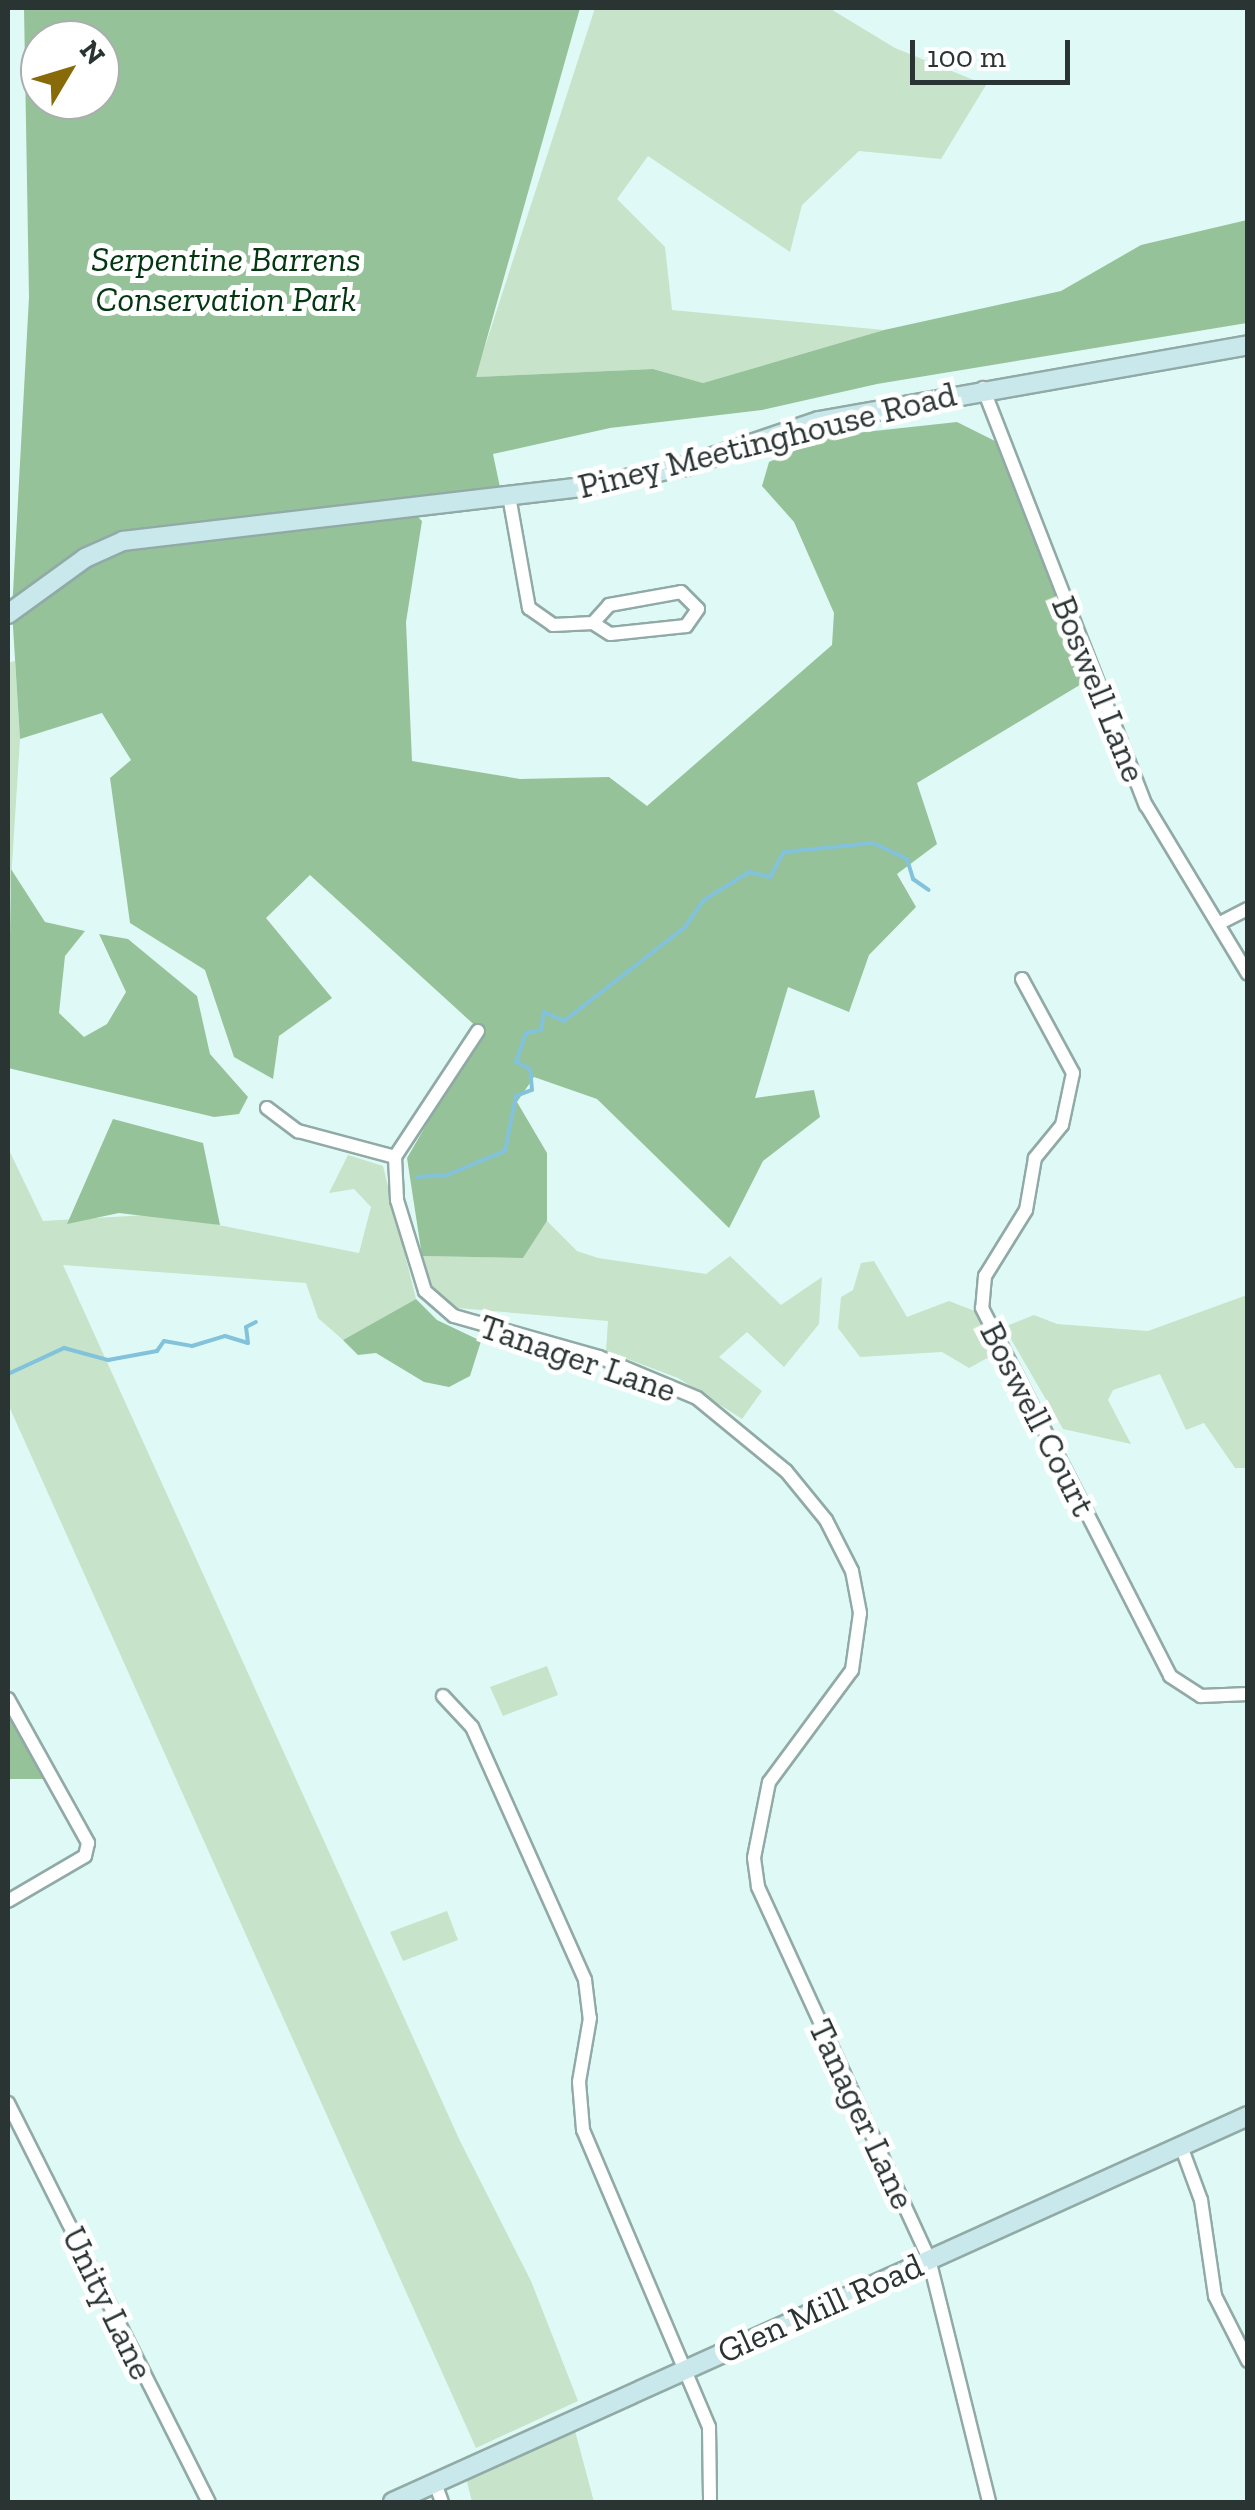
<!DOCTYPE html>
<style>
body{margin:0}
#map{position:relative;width:1255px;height:2510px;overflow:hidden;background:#dffaf6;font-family:"Zilla Slab",serif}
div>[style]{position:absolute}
.green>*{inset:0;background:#c7e3c9}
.forest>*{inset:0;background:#96c299}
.stream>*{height:4px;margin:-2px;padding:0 2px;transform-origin:2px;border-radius:2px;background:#83c2db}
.roads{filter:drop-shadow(2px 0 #91aaa6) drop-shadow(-2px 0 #91aaa6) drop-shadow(0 2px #91aaa6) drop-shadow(0 -2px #91aaa6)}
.street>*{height:12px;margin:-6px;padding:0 6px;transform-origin:6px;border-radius:6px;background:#fff}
.secondary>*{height:18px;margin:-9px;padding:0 9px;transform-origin:9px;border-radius:9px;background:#c9e8eb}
span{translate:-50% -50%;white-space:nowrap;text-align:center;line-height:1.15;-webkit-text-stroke:10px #fff;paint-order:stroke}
.park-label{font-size:35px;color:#043711;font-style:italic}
.street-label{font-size:35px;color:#2a3433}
.frame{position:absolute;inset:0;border:10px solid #2a3433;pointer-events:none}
.north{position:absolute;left:20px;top:20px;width:100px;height:100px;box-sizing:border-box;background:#fff;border:2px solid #aaaead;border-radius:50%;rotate:52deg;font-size:28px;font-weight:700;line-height:40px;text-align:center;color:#2a3433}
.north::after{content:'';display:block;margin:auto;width:35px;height:45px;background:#886a08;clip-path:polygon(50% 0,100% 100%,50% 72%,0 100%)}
.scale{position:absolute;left:910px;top:40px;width:160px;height:45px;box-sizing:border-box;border:5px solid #2a3433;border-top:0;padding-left:12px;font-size:30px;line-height:35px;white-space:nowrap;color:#2a3433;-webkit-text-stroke:8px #fff;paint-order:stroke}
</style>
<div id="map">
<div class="green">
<div style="clip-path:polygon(595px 8px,829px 8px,895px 48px,986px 85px,941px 159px,859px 151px,802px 205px,790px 252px,648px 156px,617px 199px,665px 247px,672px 310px,884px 330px,703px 383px,653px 369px,475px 377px)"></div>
<div style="clip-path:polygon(15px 661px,20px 739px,8px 927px,8px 663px)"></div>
<div style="clip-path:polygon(8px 1148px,43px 1221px,164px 1214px,359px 1253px,371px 1207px,354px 1189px,329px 1193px,348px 1155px,383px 1166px,416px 1299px,343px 1340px,318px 1318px,306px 1283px,63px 1265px,460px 2141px,531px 2281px,578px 2401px,476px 2448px,8px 1404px)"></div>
<div style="clip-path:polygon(547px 1221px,577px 1251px,598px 1258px,706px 1274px,730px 1256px,781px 1305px,822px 1277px,819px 1324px,784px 1367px,747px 1332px,719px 1357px,762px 1391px,742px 1419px,678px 1378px,606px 1351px,608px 1321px,457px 1308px,432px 1286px,422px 1256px,523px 1258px)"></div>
<div style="clip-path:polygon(874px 1261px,907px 1317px,949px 1301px,980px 1313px,993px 1355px,969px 1368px,942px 1352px,860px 1357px,838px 1328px,841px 1297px,853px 1290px,861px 1263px)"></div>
<div style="clip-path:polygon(1247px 1295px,1247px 1468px,1235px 1468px,1204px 1423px,1186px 1430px,1160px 1374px,1113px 1390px,1108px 1400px,1131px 1444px,1063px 1429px,1004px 1327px,1034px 1315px,1057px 1324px,1148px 1331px)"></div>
<div style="clip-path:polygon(547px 1666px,558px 1695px,503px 1716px,490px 1687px)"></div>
<div style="clip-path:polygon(447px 1911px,458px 1940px,403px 1961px,390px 1932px)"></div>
<div style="clip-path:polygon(574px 2427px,594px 2502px,472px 2502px,466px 2478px)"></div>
</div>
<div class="forest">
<div style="clip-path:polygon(evenodd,24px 8px,580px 8px,476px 377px,653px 369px,703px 383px,884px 330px,1061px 291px,1141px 245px,1247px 220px,1247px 323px,877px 384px,762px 410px,610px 428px,493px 454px,502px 497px,408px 507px,422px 521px,406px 622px,412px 761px,520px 779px,609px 777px,647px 806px,832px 645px,834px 613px,794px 522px,762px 486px,769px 462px,828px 436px,957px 422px,1001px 444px,1093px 677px,917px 783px,937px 844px,897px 874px,916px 907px,869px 955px,849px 1012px,788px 987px,755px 1098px,814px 1090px,820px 1117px,763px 1161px,729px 1228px,597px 1099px,534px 1077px,517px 1102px,547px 1153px,547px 1221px,523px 1258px,422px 1256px,407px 1158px,481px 1031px,310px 875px,266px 918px,332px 998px,279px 1036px,273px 1079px,234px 1057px,205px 970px,130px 923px,110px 778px,131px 760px,102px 713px,20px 739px,12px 611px,29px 297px,24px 8px,40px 40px,100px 40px,100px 100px,40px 100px,40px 40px)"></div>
<div style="clip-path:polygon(11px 869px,45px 922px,85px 931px,65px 956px,59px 1013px,84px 1037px,107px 1024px,126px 992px,99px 934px,128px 939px,197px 996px,210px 1054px,248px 1097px,239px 1114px,214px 1117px,8px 1068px)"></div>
<div style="clip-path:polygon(113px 1119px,203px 1143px,220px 1225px,119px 1213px,67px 1224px)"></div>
<div style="clip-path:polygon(416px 1299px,437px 1320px,481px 1341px,470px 1376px,449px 1387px,424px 1382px,376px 1353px,358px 1355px,343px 1340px)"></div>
<div style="clip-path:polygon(8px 1713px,45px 1779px,8px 1779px)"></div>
</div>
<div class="stream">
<div style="left:417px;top:1177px;width:30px;rotate:-4deg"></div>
<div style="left:447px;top:1175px;width:63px;rotate:-22.5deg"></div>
<div style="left:505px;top:1151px;width:56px;rotate:-78.7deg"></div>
<div style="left:516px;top:1096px;width:17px;rotate:-21deg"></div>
<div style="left:532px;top:1090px;width:21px;rotate:-95deg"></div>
<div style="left:530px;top:1069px;width:16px;rotate:-153deg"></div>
<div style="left:516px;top:1062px;width:31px;rotate:-71deg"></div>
<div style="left:526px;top:1033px;width:15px;rotate:-11deg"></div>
<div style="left:541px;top:1030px;width:18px;rotate:-81deg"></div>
<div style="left:544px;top:1012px;width:22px;rotate:24deg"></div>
<div style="left:564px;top:1021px;width:153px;rotate:-37.8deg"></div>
<div style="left:685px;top:927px;width:33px;rotate:-55deg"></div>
<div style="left:704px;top:900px;width:53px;rotate:-31.9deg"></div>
<div style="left:749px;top:872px;width:22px;rotate:13deg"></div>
<div style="left:770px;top:877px;width:29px;rotate:-61deg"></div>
<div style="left:784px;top:852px;width:89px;rotate:-5.8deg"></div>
<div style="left:873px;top:843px;width:38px;rotate:25deg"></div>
<div style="left:907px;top:859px;width:21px;rotate:73deg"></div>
<div style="left:913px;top:879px;width:19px;rotate:35deg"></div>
<div style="left:8px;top:1374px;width:62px;rotate:-24.9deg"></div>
<div style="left:64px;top:1348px;width:46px;rotate:15.3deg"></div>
<div style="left:108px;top:1360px;width:50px;rotate:-10.4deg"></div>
<div style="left:157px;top:1351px;width:12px;rotate:-55deg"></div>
<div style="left:164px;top:1341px;width:28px;rotate:10deg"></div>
<div style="left:192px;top:1346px;width:34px;rotate:-17deg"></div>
<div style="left:225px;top:1336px;width:24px;rotate:17deg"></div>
<div style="left:248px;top:1343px;width:16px;rotate:-97deg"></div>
<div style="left:246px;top:1327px;width:11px;rotate:-27deg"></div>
</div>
<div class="roads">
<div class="street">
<div style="left:983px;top:388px;width:448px;rotate:68.7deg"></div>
<div style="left:1146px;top:805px;width:197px;rotate:58.9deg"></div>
<div style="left:509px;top:496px;width:114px;rotate:79.9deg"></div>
<div style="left:529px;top:608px;width:29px;rotate:35deg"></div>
<div style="left:553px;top:625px;width:40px;rotate:-2.9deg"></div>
<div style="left:681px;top:592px;width:24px;rotate:45deg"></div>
<div style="left:698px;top:609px;width:21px;rotate:125deg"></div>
<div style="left:686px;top:626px;width:76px;rotate:174deg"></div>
<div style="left:610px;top:634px;width:20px;rotate:-147deg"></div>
<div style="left:593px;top:623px;width:24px;rotate:-48deg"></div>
<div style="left:609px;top:605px;width:73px;rotate:-10.2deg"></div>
<div style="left:1220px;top:923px;width:31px;rotate:-27deg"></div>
<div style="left:1022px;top:979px;width:107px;rotate:61.5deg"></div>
<div style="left:1073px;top:1073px;width:53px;rotate:101.9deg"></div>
<div style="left:1062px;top:1125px;width:43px;rotate:129.3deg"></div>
<div style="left:1035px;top:1158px;width:53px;rotate:99.8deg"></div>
<div style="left:1026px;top:1210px;width:78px;rotate:121.8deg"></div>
<div style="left:985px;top:1276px;width:32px;rotate:95deg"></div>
<div style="left:982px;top:1308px;width:413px;rotate:62.9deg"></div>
<div style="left:1170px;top:1676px;width:37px;rotate:33deg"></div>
<div style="left:1201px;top:1696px;width:47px;rotate:-2.4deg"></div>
<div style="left:478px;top:1031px;width:151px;rotate:123.4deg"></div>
<div style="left:395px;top:1157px;width:43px;rotate:87.3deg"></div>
<div style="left:397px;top:1200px;width:95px;rotate:72.9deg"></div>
<div style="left:425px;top:1291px;width:38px;rotate:41deg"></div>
<div style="left:454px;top:1316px;width:151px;rotate:15.8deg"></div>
<div style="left:599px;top:1357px;width:106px;rotate:22.7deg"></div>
<div style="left:697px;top:1398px;width:115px;rotate:39.4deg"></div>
<div style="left:786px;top:1471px;width:63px;rotate:50.8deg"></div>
<div style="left:826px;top:1520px;width:57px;rotate:63deg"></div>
<div style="left:852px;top:1571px;width:43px;rotate:79.2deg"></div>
<div style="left:860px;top:1613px;width:58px;rotate:98deg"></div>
<div style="left:852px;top:1670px;width:139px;rotate:126.5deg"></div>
<div style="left:769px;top:1782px;width:77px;rotate:101.2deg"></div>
<div style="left:754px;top:1858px;width:29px;rotate:82deg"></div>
<div style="left:758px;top:1887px;width:409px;rotate:65.3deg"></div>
<div style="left:929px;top:2259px;width:250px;rotate:76.1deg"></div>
<div style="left:267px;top:1108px;width:39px;rotate:37deg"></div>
<div style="left:298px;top:1131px;width:100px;rotate:15deg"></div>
<div style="left:443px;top:1696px;width:42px;rotate:46.9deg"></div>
<div style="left:472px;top:1727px;width:277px;rotate:65.9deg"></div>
<div style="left:585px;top:1980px;width:38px;rotate:83deg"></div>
<div style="left:590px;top:2018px;width:65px;rotate:99.8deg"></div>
<div style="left:579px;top:2082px;width:48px;rotate:85.2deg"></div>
<div style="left:583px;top:2130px;width:323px;rotate:67deg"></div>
<div style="left:709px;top:2427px;width:75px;rotate:89.2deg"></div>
<div style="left:8px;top:1699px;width:165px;rotate:60.9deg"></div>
<div style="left:88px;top:1843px;width:13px;rotate:103deg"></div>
<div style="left:85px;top:1856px;width:89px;rotate:149.7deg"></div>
<div style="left:8px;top:2103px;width:447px;rotate:63.3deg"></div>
<div style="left:1181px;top:2146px;width:58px;rotate:69.7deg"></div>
<div style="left:1201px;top:2200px;width:97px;rotate:81.7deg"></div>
<div style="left:1215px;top:2296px;width:73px;rotate:63.1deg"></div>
<div style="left:435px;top:2483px;width:20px;rotate:70deg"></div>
</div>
<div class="secondary">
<div style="left:8px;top:614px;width:95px;rotate:-36deg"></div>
<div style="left:85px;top:558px;width:42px;rotate:-24.1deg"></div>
<div style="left:123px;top:541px;width:478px;rotate:-6.7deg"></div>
<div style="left:598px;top:485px;width:90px;rotate:-12.2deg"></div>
<div style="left:686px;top:466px;width:140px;rotate:-18.7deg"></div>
<div style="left:819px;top:421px;width:436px;rotate:-10deg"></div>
<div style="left:393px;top:2502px;width:938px;rotate:-24.3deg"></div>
</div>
</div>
<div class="park-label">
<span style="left:226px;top:279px">Serpentine Barrens<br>Conservation Park</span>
</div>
<div class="street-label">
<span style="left:767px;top:440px;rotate:-14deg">Piney Meetinghouse Road</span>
<span style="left:1099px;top:689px;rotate:68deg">Boswell Lane</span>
<span style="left:578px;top:1358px;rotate:19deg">Tanager Lane</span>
<span style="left:1038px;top:1419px;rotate:63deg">Boswell Court</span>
<span style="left:862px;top:2114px;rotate:65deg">Tanager Lane</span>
<span style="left:108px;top:2303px;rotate:64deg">Unity Lane</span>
<span style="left:820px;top:2308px;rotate:-24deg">Glen Mill Road</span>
</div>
<div class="frame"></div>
<div class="north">N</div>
<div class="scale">100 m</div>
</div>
